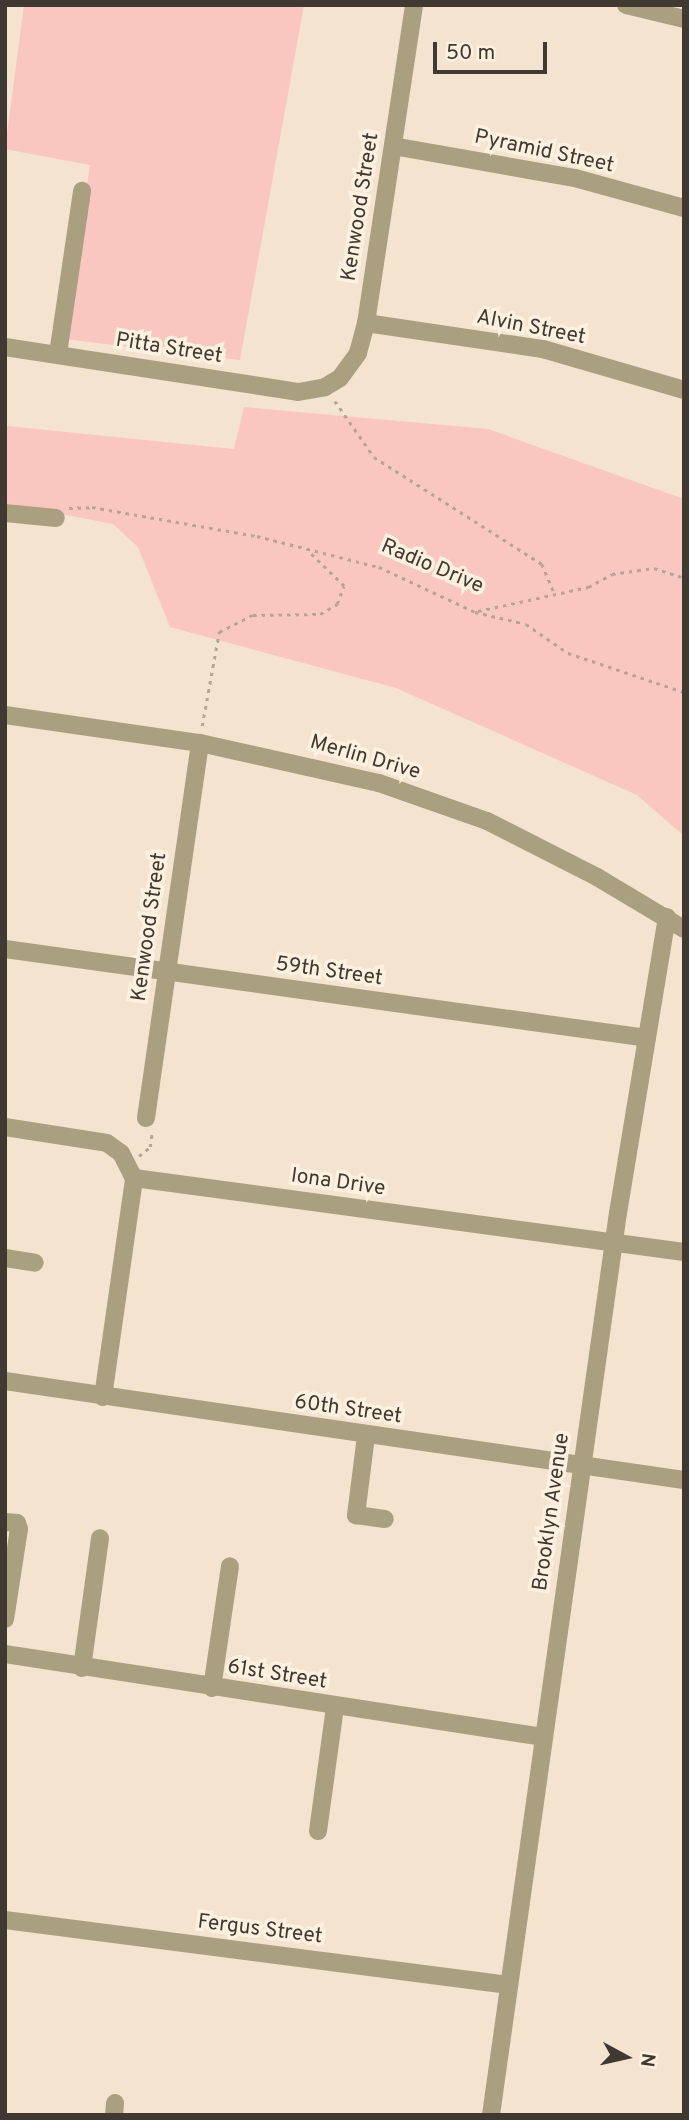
<!DOCTYPE html>
<style>
body{margin:0}
#map{position:relative;width:689px;height:2120px;overflow:hidden;background:#f4e3cf;font-family:Overpass,sans-serif}
div>[style]{position:absolute}
.green>*{inset:0;background:#f9c7c0}
.path>*{height:2.5px;margin-top:-1.25px;transform-origin:0;background:repeating-linear-gradient(90deg,#b4a697 0 3.5px,transparent 0 8.5px)}
.minor>*{height:18px;margin:-9px;padding:0 9px;transform-origin:9px;border-radius:9px;background:#aaa080}
span{translate:-50% -50%;white-space:nowrap;text-align:center;line-height:1.15;-webkit-text-stroke:7px #fff1e0;paint-order:stroke}
.street-label{font-size:21px;color:#403931}
.frame{position:absolute;inset:0;border:7px solid #403931;pointer-events:none}
.north{position:absolute;left:591px;top:2022px;width:70px;height:70px;-webkit-text-stroke:5px #fff1e0;paint-order:stroke;rotate:98deg;font-size:19px;font-weight:700;line-height:28px;text-align:center;color:#403931}
.north::after{content:'';display:block;margin:auto;width:24px;height:32px;background:#403931;clip-path:polygon(50% 0,100% 100%,50% 72%,0 100%)}
.scale{position:absolute;left:433px;top:42px;width:114px;height:32px;box-sizing:border-box;border:4px solid #403931;border-top:0;padding-left:9px;font-size:21px;line-height:24px;white-space:nowrap;color:#403931;-webkit-text-stroke:5px #fff1e0;paint-order:stroke}
</style>
<div id="map">
<div class="green">
<div style="clip-path:polygon(24px 5px,304px 5px,240px 360px,64px 339px,90px 165px,5px 149px)"></div>
<div style="clip-path:polygon(244px 407px,488px 429px,684px 499px,684px 836px,637px 795px,396px 688px,170px 627px,138px 547px,113px 524px,5px 503px,7px 426px,234px 449px)"></div>
</div>
<div class="path">
<div style="left:335px;top:401px;width:68px;rotate:55.1deg"></div>
<div style="left:374px;top:457px;width:199px;rotate:32.5deg"></div>
<div style="left:542px;top:564px;width:33px;rotate:67deg"></div>
<div style="left:69px;top:508px;width:23px;rotate:-2deg"></div>
<div style="left:92px;top:507px;width:168px;rotate:10deg"></div>
<div style="left:257px;top:536px;width:126px;rotate:14.3deg"></div>
<div style="left:379px;top:567px;width:106px;rotate:25.1deg"></div>
<div style="left:475px;top:612px;width:52px;rotate:13.2deg"></div>
<div style="left:526px;top:624px;width:51px;rotate:34.6deg"></div>
<div style="left:568px;top:653px;width:122px;rotate:18.6deg"></div>
<div style="left:478px;top:611px;width:113px;rotate:-12.3deg"></div>
<div style="left:588px;top:587px;width:27px;rotate:-28deg"></div>
<div style="left:612px;top:574px;width:42px;rotate:-8.1deg"></div>
<div style="left:654px;top:568px;width:32px;rotate:18deg"></div>
<div style="left:202px;top:726px;width:96px;rotate:-79.7deg"></div>
<div style="left:219px;top:632px;width:38px;rotate:-27deg"></div>
<div style="left:253px;top:615px;width:67px;rotate:-0.9deg"></div>
<div style="left:320px;top:614px;width:20px;rotate:-30deg"></div>
<div style="left:337px;top:604px;width:19px;rotate:-69deg"></div>
<div style="left:344px;top:586px;width:50px;rotate:-135.8deg"></div>
<div style="left:139px;top:1156px;width:14px;rotate:-39deg"></div>
<div style="left:150px;top:1147px;width:14px;rotate:-82deg"></div>
</div>
<div class="minor">
<div style="left:626px;top:5px;width:60px;rotate:13.6deg"></div>
<div style="left:393px;top:146px;width:185px;rotate:10deg"></div>
<div style="left:575px;top:178px;width:113px;rotate:15.4deg"></div>
<div style="left:366px;top:323px;width:179px;rotate:8.4deg"></div>
<div style="left:543px;top:349px;width:147px;rotate:16.2deg"></div>
<div style="left:5px;top:347px;width:296px;rotate:8.7deg"></div>
<div style="left:298px;top:392px;width:27px;rotate:-10deg"></div>
<div style="left:325px;top:387px;width:17px;rotate:-31deg"></div>
<div style="left:340px;top:378px;width:31px;rotate:-54deg"></div>
<div style="left:358px;top:353px;width:31px;rotate:-75deg"></div>
<div style="left:366px;top:323px;width:322px;rotate:-81.4deg"></div>
<div style="left:58px;top:354px;width:165px;rotate:-81.6deg"></div>
<div style="left:5px;top:513px;width:51px;rotate:5.6deg"></div>
<div style="left:5px;top:715px;width:197px;rotate:8.2deg"></div>
<div style="left:200px;top:743px;width:183px;rotate:12.6deg"></div>
<div style="left:379px;top:783px;width:114px;rotate:19.4deg"></div>
<div style="left:487px;top:821px;width:123px;rotate:27deg"></div>
<div style="left:597px;top:877px;width:101px;rotate:30.9deg"></div>
<div style="left:5px;top:949px;width:648px;rotate:7.89deg"></div>
<div style="left:146px;top:1118px;width:379px;rotate:-81.8deg"></div>
<div style="left:5px;top:1127px;width:103px;rotate:8.9deg"></div>
<div style="left:107px;top:1143px;width:17px;rotate:36deg"></div>
<div style="left:121px;top:1153px;width:28px;rotate:63deg"></div>
<div style="left:134px;top:1178px;width:555px;rotate:7.66deg"></div>
<div style="left:5px;top:1258px;width:30px;rotate:9deg"></div>
<div style="left:5px;top:1381px;width:686px;rotate:8.3deg"></div>
<div style="left:103px;top:1397px;width:221px;rotate:-81.9deg"></div>
<div style="left:366px;top:1436px;width:80px;rotate:97.2deg"></div>
<div style="left:356px;top:1515px;width:29px;rotate:8deg"></div>
<div style="left:5px;top:1522px;width:12px;rotate:5deg"></div>
<div style="left:17px;top:1523px;width:6px;rotate:72deg"></div>
<div style="left:19px;top:1529px;width:91px;rotate:98.8deg"></div>
<div style="left:5px;top:1654px;width:544px;rotate:8.77deg"></div>
<div style="left:82px;top:1668px;width:131px;rotate:-82.1deg"></div>
<div style="left:212px;top:1688px;width:123px;rotate:-81.6deg"></div>
<div style="left:318px;top:1831px;width:125px;rotate:-82.2deg"></div>
<div style="left:5px;top:1920px;width:508px;rotate:7.35deg"></div>
<div style="left:114px;top:2115px;width:12px;rotate:-85deg"></div>
<div style="left:491px;top:2115px;width:911px;rotate:-81.99deg"></div>
<div style="left:618px;top:1213px;width:300px;rotate:-80.6deg"></div>
</div>
<div class="street-label">
<span style="left:544px;top:152px;rotate:12deg">Pyramid Street</span>
<span style="left:361px;top:207px;rotate:-81deg">Kenwood Street</span>
<span style="left:531px;top:328px;rotate:11deg">Alvin Street</span>
<span style="left:169px;top:349px;rotate:9deg">Pitta Street</span>
<span style="left:432px;top:567px;rotate:23deg">Radio Drive</span>
<span style="left:365px;top:758px;rotate:16deg">Merlin Drive</span>
<span style="left:150px;top:927px;rotate:-82deg">Kenwood Street</span>
<span style="left:329px;top:972px;rotate:8deg">59th Street</span>
<span style="left:338px;top:1183px;rotate:8deg">Iona Drive</span>
<span style="left:348px;top:1410px;rotate:8deg">60th Street</span>
<span style="left:552px;top:1512px;rotate:-82deg">Brooklyn Avenue</span>
<span style="left:277px;top:1675px;rotate:9deg">61st Street</span>
<span style="left:260px;top:1930px;rotate:7deg">Fergus Street</span>
</div>
<div class="frame"></div>
<div class="north">N</div>
<div class="scale">50 m</div>
</div>
